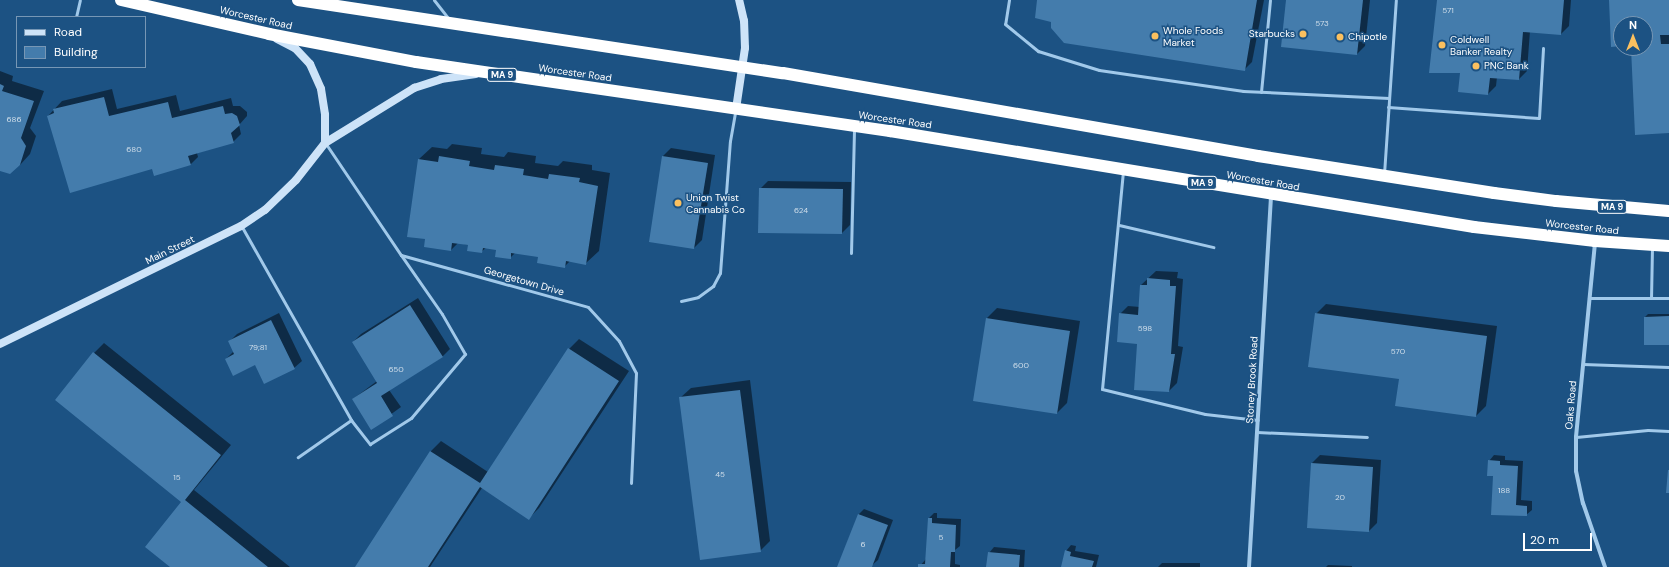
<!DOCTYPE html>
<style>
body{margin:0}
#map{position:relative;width:1669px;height:567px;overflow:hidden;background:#1c5283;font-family:"DM Sans",sans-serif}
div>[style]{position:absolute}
.shadow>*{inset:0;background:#0007}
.building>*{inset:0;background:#447cac}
.lane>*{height:3px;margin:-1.5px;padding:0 1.5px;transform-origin:1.5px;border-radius:1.5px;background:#a1c9ea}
.street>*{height:4px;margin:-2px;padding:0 2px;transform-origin:2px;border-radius:2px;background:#a1c9ea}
.secondary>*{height:8px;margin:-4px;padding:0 4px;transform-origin:4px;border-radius:4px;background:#cde3f8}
.highway>*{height:12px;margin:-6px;padding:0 6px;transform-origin:6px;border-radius:6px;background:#fff}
.dots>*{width:11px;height:11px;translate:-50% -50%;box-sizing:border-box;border:2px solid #1c5283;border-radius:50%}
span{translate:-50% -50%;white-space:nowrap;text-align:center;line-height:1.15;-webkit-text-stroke:3px #1c5283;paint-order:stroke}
.number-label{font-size:8px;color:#d0deea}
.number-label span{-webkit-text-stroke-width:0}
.shield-label span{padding:1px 3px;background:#1c5283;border:1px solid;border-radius:3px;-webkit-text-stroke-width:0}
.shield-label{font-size:9px;color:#fff;font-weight:700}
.street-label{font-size:10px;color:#fff}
.poi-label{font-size:10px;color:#fff}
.left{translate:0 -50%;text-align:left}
.right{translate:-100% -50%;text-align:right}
.legend{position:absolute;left:16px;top:16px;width:130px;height:52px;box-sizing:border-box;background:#1c5283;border:1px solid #7797b5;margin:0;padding:5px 7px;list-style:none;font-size:12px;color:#fff}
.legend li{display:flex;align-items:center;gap:8px;height:20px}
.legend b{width:20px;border:1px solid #7797b5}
.north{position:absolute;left:1613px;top:16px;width:40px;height:40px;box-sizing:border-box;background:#1c5283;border:1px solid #7797b5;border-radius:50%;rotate:0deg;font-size:11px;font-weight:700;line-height:16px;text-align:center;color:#fff}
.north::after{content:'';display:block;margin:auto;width:14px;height:18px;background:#fbc05f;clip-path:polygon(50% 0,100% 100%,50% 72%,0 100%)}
.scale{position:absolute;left:1523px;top:533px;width:69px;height:18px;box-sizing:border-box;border:2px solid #fff;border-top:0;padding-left:5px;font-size:12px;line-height:14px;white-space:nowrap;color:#fff;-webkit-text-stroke:3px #1c5283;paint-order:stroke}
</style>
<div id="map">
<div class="shadow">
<div style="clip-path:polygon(1038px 0,1264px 0,1252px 62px,1244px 70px,1052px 21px)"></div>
<div style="clip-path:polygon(1287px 0,1370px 0,1365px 46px,1357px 54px)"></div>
<div style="clip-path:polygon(1438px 0,1571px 0,1569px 26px,1561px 34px,1530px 31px,1527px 71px,1519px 79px,1497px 77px,1496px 86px,1488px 94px,1461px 72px)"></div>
<div style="clip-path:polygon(1610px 0,1669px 0,1669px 132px,1632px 48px,1645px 48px,1645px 24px,1621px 24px,1621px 45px)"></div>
<div style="clip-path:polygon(0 71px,13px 76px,12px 81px,44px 91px,30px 128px,36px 136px,30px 154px,20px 165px,0 170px)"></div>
<div style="clip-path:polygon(112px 89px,117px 109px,176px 95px,180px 111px,231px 98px,233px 106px,240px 106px,247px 112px,247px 116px,239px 125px,241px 134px,233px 142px,197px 153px,198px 157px,190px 165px,153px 168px,48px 116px,62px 101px)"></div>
<div style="clip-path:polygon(452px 144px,482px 148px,481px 154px,504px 157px,508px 152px,536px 156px,535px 163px,558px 166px,563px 161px,592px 165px,592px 170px,610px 173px,599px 251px,586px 263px,570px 261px,564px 267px,539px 256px,515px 253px,510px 258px,497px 249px,487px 247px,481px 252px,469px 245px,458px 243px,451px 250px,426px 238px,419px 159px,432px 147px,447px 149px)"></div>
<div style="clip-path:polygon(671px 148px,715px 155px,702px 240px,694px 248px,663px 156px)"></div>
<div style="clip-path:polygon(768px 181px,851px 182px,850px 225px,842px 233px,760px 189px)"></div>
<div style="clip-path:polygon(1156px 271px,1178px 272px,1177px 278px,1183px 279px,1178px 346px,1183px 347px,1177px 383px,1169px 391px,1120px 314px,1128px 306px,1140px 307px,1141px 285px)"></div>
<div style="clip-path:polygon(418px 298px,450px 349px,442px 357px,389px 390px,401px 407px,372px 428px,353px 399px,377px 381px,353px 342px,361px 334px)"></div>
<div style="clip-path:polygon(1326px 304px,1497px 326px,1486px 406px,1476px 416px,1400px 378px,1316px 314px)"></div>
<div style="clip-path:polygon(997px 308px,1080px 321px,1067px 403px,1057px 413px,987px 318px)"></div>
<div style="clip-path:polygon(279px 313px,302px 361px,294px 368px,226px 359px,234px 351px,229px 342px,237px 334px)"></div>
<div style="clip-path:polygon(1648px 314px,1669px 314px,1669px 344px,1645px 317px)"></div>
<div style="clip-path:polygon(579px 339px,629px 371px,539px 508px,529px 518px,482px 488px,430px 567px,356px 567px,431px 451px,441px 441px,488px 472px,569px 349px)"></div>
<div style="clip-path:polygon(104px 343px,231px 445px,194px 490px,290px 567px,171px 567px,183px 502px,94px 353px)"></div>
<div style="clip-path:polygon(750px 380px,770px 541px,760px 551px,680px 398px,691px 388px)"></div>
<div style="clip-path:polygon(1320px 455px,1381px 460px,1377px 523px,1369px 531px,1312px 463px)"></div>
<div style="clip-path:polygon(1494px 455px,1505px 456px,1505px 460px,1523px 461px,1521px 500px,1532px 501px,1532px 510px,1526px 515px,1492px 514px,1494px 475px,1489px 461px)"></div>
<div style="clip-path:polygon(864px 509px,893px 520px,878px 560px,870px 567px,838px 567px,859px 514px)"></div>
<div style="clip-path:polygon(934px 513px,937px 513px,937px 518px,961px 519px,960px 546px,955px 550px,955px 564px,960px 565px,960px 567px,919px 567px,926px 559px,929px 518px)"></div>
<div style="clip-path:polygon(1071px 545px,1076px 546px,1075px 551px,1099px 555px,1096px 567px,1062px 567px,1066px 551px)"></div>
<div style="clip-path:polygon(994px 547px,1025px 550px,1024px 567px,987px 567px,989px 553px)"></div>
<div style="clip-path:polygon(1162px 563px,1200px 563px,1200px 567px,1158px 567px)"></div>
<div style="clip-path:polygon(1328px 565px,1352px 566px,1352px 567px,1326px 567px)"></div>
</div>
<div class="building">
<div style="clip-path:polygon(1037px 0,1257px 0,1245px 71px,1064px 43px,1051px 28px,1051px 22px,1035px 18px)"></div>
<div style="clip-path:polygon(1286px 0,1363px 0,1357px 55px,1281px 47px)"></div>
<div style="clip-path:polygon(1437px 0,1564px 0,1561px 35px,1523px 32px,1519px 80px,1490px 78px,1488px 95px,1458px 92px,1460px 73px,1429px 73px)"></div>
<div style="clip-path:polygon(1609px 0,1669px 0,1669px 35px,1660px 35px,1661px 44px,1669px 44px,1669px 133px,1635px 135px,1631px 48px,1645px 48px,1645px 24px,1621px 24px,1621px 46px,1611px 47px)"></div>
<div style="clip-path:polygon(0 84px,4px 86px,2px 91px,34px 101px,21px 138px,26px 146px,20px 165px,10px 174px,0 171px)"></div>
<div style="clip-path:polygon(104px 97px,109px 116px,168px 102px,172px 118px,223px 106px,225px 114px,232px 113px,237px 116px,240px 125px,231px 133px,234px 143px,188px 156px,191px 165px,154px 176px,152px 169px,70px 193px,47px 116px,54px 113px,53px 109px)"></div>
<div style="clip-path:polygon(439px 156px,470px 161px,469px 166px,494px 170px,495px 165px,524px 169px,523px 175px,548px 179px,549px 174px,580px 178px,579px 182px,598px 186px,586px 265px,566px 261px,565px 268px,537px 263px,538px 257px,511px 253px,511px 259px,495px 257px,496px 250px,483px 248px,482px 253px,467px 251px,468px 245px,452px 243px,451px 251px,424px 247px,425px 239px,407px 237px,418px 159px,438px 162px)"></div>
<div style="clip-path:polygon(662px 156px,708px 163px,694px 249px,649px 242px)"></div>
<div style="clip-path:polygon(759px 188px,843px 189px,842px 234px,758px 233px)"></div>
<div style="clip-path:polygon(1147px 278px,1170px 280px,1170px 286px,1176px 286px,1171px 354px,1175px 354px,1169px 392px,1134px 390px,1137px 344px,1117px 342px,1119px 313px,1138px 315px,1140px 285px,1147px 285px)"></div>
<div style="clip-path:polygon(410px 305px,443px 357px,381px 396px,393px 416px,371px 430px,352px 399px,377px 383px,352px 342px)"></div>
<div style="clip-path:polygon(1315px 313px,1487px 336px,1476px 417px,1395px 406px,1399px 379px,1308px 367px)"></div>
<div style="clip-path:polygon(1669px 316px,1669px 345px,1644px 345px,1644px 317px)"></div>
<div style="clip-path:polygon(986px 318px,1070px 331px,1057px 414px,973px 401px)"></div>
<div style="clip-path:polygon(271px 320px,295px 369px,264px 384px,255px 365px,233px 376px,225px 359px,234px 354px,228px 341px)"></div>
<div style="clip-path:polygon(568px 348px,619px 381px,529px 520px,480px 487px,428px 567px,355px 567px,430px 451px,480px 483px)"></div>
<div style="clip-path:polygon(93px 352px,221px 455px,185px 500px,268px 567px,170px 567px,145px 547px,181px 502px,55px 400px)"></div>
<div style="clip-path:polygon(740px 390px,761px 552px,700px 560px,679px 397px)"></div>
<div style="clip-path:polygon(1488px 460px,1500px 461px,1500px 465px,1518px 466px,1516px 505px,1527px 506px,1527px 516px,1491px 515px,1493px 476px,1487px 476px)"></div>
<div style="clip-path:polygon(1311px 463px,1373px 467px,1369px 532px,1307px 528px)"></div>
<div style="clip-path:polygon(1668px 470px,1669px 470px,1669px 493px,1666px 493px)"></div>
<div style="clip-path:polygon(858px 514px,888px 525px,872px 567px,837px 567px)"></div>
<div style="clip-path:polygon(928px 518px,932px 518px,932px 523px,956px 525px,955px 552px,951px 552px,950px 567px,918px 567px,918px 564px,925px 564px)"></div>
<div style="clip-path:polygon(1065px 550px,1071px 552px,1070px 556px,1094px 561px,1092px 567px,1061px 567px)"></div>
<div style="clip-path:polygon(988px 552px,1020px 555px,1019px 567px,986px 567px)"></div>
</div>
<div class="lane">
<div style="left:434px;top:0;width:24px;rotate:52deg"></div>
<div style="left:1009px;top:0;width:24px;rotate:99deg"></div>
<div style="left:1005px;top:24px;width:43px;rotate:39.3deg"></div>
<div style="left:1038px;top:51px;width:64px;rotate:17.3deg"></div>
<div style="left:1099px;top:70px;width:146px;rotate:8.3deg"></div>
<div style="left:1243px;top:91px;width:146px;rotate:2.7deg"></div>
<div style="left:76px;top:17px;width:17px;rotate:-77deg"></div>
<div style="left:1261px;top:92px;width:92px;rotate:-84.4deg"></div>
<div style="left:1388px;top:107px;width:151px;rotate:4.2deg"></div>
<div style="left:1539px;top:118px;width:70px;rotate:-86.7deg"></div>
<div style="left:326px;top:144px;width:134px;rotate:56deg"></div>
<div style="left:401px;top:255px;width:194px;rotate:15.5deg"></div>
<div style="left:588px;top:307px;width:46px;rotate:47.6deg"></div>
<div style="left:619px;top:341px;width:36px;rotate:62deg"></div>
<div style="left:636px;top:373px;width:110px;rotate:92.6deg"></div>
<div style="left:1123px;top:171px;width:219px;rotate:95.5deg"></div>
<div style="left:1102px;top:389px;width:106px;rotate:13.6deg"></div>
<div style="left:1205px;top:414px;width:53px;rotate:6.5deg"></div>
<div style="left:1384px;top:174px;width:174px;rotate:-86.1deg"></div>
<div style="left:1119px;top:225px;width:97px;rotate:13.2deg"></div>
<div style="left:242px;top:227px;width:222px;rotate:60.5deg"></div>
<div style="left:351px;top:420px;width:65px;rotate:145.1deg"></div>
<div style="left:1652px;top:247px;width:51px;rotate:91.1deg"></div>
<div style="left:1651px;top:298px;width:18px"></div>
<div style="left:851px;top:253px;width:124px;rotate:-88.6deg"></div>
<div style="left:1589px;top:298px;width:62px"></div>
<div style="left:681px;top:301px;width:17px;rotate:-13deg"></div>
<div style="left:698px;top:297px;width:19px;rotate:-36deg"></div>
<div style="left:713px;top:286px;width:15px;rotate:-62deg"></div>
<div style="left:720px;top:273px;width:132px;rotate:-85.7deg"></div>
<div style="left:730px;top:141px;width:29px;rotate:-80deg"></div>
<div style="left:1583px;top:364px;width:86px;rotate:2deg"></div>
<div style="left:351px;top:420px;width:31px;rotate:52deg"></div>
<div style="left:370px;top:444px;width:49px;rotate:-32.4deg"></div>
<div style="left:411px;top:418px;width:84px;rotate:-49.8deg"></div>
<div style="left:465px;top:354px;width:46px;rotate:-119.9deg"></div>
<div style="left:442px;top:314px;width:72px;rotate:-124.8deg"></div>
<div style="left:1257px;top:432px;width:110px;rotate:2.6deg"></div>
<div style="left:1576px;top:437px;width:72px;rotate:-5.6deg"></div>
<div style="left:1648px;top:430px;width:21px;rotate:3deg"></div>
</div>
<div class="street">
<div style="left:1595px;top:243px;width:195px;rotate:95.6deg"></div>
<div style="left:1576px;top:437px;width:34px;rotate:90deg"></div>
<div style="left:1576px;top:471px;width:33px;rotate:78deg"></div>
<div style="left:1583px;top:503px;width:68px;rotate:71deg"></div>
<div style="left:1249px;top:567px;width:372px;rotate:-86.6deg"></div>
</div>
<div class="secondary">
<div style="left:277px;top:39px;width:20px;rotate:27deg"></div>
<div style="left:295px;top:48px;width:22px;rotate:47deg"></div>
<div style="left:310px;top:64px;width:27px;rotate:66deg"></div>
<div style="left:321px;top:89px;width:26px;rotate:81deg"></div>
<div style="left:325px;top:115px;width:28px;rotate:90deg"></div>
<div style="left:736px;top:109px;width:62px;rotate:-81.6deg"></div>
<div style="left:745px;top:48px;width:27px;rotate:-92deg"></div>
<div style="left:744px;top:21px;width:22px;rotate:-103deg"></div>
<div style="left:0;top:344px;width:268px;rotate:-26.1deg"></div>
<div style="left:241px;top:226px;width:29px;rotate:-34deg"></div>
<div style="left:265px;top:210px;width:43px;rotate:-44.1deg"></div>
<div style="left:296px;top:180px;width:47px;rotate:-51.9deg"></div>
<div style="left:325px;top:143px;width:105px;rotate:-31.7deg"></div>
<div style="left:414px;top:88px;width:28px;rotate:-18deg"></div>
<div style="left:441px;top:79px;width:35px;rotate:-8deg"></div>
</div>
<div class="highway">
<div style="left:121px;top:0;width:152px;rotate:12.9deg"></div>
<div style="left:269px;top:34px;width:150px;rotate:10.8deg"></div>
<div style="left:416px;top:62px;width:479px;rotate:8.3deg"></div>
<div style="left:890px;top:131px;width:592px;rotate:9.33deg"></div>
<div style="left:1474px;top:227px;width:122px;rotate:6.6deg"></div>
<div style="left:1595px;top:241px;width:74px;rotate:3.9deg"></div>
<div style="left:298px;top:0;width:490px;rotate:8.6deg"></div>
<div style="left:783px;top:73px;width:482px;rotate:9.9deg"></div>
<div style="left:1258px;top:156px;width:239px;rotate:8.9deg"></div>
<div style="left:1494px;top:193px;width:63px;rotate:7.4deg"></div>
<div style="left:1556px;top:201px;width:113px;rotate:5.1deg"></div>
</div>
<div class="dots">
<div style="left:1303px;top:34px;background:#fbc05f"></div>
<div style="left:1155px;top:36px;background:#fbc05f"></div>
<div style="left:1340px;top:37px;background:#fbc05f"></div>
<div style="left:1442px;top:45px;background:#fbc05f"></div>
<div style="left:1476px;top:66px;background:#fbc05f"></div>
<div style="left:678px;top:203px;background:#fbc05f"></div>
</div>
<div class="number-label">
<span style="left:1448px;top:11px">571</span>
<span style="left:1322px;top:24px">573</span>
<span style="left:14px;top:120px">686</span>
<span style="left:134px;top:150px">680</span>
<span style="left:801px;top:211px">624</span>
<span style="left:1145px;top:329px">598</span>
<span style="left:258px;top:348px">79;81</span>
<span style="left:1398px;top:352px">570</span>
<span style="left:1021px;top:366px">600</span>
<span style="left:396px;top:370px">650</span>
<span style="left:720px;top:475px">45</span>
<span style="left:177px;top:478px">15</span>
<span style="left:1504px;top:491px">188</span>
<span style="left:1340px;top:498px">20</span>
<span style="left:941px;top:538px">5</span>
<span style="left:863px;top:545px">6</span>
</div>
<div class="shield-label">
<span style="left:502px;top:75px">MA 9</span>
<span style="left:1202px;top:183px">MA 9</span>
<span style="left:1612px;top:207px">MA 9</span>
</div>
<div class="street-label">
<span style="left:256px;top:18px;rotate:13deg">Worcester Road</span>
<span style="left:575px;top:73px;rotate:8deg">Worcester Road</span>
<span style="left:895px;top:120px;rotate:8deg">Worcester Road</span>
<span style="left:1263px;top:181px;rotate:10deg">Worcester Road</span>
<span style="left:1582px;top:227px;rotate:6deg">Worcester Road</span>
<span style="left:170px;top:250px;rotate:-26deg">Main Street</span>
<span style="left:524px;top:281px;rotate:16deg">Georgetown Drive</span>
<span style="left:1252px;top:380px;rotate:-87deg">Stoney Brook Road</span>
<span style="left:1571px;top:405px;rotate:-85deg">Oaks Road</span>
</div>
<div class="poi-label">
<span class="left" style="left:1163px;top:36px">Whole Foods<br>Market</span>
<span class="right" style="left:1295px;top:34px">Starbucks</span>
<span class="left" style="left:1348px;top:37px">Chipotle</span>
<span class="left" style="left:1450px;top:45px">Coldwell<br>Banker Realty</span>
<span class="left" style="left:1484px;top:66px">PNC Bank</span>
<span class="left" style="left:686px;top:203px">Union Twist<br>Cannabis Co</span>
</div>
<ul class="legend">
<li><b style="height:5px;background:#cde3f8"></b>Road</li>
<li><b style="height:11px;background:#447cac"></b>Building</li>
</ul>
<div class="north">N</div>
<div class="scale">20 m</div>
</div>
